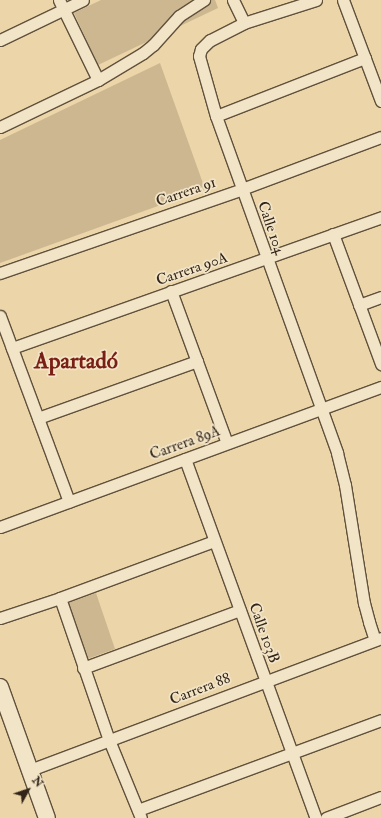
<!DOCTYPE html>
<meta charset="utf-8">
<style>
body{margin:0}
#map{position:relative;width:381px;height:818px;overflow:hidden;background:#ebd5a9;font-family:"IM FELL Double Pica",serif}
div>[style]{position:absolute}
.green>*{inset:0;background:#ccb790}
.roads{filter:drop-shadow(1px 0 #60513c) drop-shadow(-1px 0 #60513c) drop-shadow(0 1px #60513c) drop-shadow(0 -1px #60513c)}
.street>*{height:11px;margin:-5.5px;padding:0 5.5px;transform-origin:5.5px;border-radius:5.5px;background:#f2e4c7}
.secondary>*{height:16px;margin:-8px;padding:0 8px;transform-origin:8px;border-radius:8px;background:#f2e4c7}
span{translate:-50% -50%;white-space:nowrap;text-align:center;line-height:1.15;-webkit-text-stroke:3.5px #f2e4c7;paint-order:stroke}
.street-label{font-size:15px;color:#322518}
.town-label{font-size:23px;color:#7a1f14;font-weight:700}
.north{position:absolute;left:8px;top:770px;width:40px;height:40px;-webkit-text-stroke:3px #f2e4c7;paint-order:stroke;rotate:50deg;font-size:11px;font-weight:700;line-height:16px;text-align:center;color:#322518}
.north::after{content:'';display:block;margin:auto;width:14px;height:18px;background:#322518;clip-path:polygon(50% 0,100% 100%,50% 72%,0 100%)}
</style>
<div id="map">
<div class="green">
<div style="clip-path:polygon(101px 0,215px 0,218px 8px,98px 65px,74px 13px)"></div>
<div style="clip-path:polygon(160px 63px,205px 189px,0 263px,0 140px)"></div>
<div style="clip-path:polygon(96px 593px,115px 649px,87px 659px,68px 603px)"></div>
</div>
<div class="roads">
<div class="street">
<div style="left:59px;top:0;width:89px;rotate:64deg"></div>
<div style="left:233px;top:0;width:25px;rotate:64deg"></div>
<div style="left:316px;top:0;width:76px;rotate:162.3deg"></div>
<div style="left:244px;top:23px;width:38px;rotate:153deg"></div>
<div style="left:210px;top:40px;width:13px;rotate:135deg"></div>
<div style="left:201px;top:49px;width:7px;rotate:106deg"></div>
<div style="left:199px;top:56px;width:62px;rotate:74.2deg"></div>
<div style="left:216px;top:116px;width:358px;rotate:70.2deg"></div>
<div style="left:337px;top:453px;width:33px;rotate:76deg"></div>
<div style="left:345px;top:485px;width:120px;rotate:80.9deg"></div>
<div style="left:364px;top:603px;width:20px;rotate:75deg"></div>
<div style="left:369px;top:622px;width:19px;rotate:72deg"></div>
<div style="left:343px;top:0;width:108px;rotate:69.4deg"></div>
<div style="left:0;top:40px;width:92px;rotate:-25.7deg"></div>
<div style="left:216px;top:116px;width:160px;rotate:-21.3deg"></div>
<div style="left:0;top:127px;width:109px;rotate:-25.6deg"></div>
<div style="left:98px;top:80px;width:52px;rotate:-31deg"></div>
<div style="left:143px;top:53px;width:13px;rotate:-39deg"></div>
<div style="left:153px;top:45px;width:39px;rotate:-48deg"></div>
<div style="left:179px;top:16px;width:30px;rotate:-33deg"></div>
<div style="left:333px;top:234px;width:139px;rotate:69.7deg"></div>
<div style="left:0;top:273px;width:256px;rotate:-19.1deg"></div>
<div style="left:242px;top:189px;width:148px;rotate:-20.5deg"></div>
<div style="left:171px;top:291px;width:162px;rotate:69.8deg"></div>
<div style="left:359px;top:305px;width:23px;rotate:-20deg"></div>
<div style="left:0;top:316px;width:198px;rotate:69.6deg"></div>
<div style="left:12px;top:348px;width:392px;rotate:-19.5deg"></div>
<div style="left:38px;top:418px;width:169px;rotate:-19.7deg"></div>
<div style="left:185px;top:459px;width:382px;rotate:70deg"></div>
<div style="left:0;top:527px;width:406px;rotate:-20.2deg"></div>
<div style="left:60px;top:598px;width:150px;rotate:71deg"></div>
<div style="left:109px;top:740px;width:84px;rotate:67.7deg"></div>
<div style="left:0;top:618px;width:63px;rotate:-18.4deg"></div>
<div style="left:60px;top:598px;width:164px;rotate:-20.3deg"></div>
<div style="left:83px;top:668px;width:167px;rotate:-20.3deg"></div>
<div style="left:30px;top:770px;width:375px;rotate:-20.6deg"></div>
<div style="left:138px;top:810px;width:259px;rotate:-20.3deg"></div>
<div style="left:326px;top:818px;width:59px;rotate:-20.9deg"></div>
</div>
<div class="secondary">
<div style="left:0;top:687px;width:139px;rotate:70.3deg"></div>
</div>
</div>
<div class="street-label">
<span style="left:186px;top:192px;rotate:-19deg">Carrera 91</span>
<span style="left:271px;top:228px;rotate:71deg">Calle 104</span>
<span style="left:192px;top:269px;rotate:-19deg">Carrera 90A</span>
<span style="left:185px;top:443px;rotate:-20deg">Carrera 89A</span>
<span style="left:264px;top:633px;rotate:70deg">Calle 103B</span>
<span style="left:200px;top:689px;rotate:-21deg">Carrera 88</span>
</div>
<div class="town-label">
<span style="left:76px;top:361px">Apartadó</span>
</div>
<div class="north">N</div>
</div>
